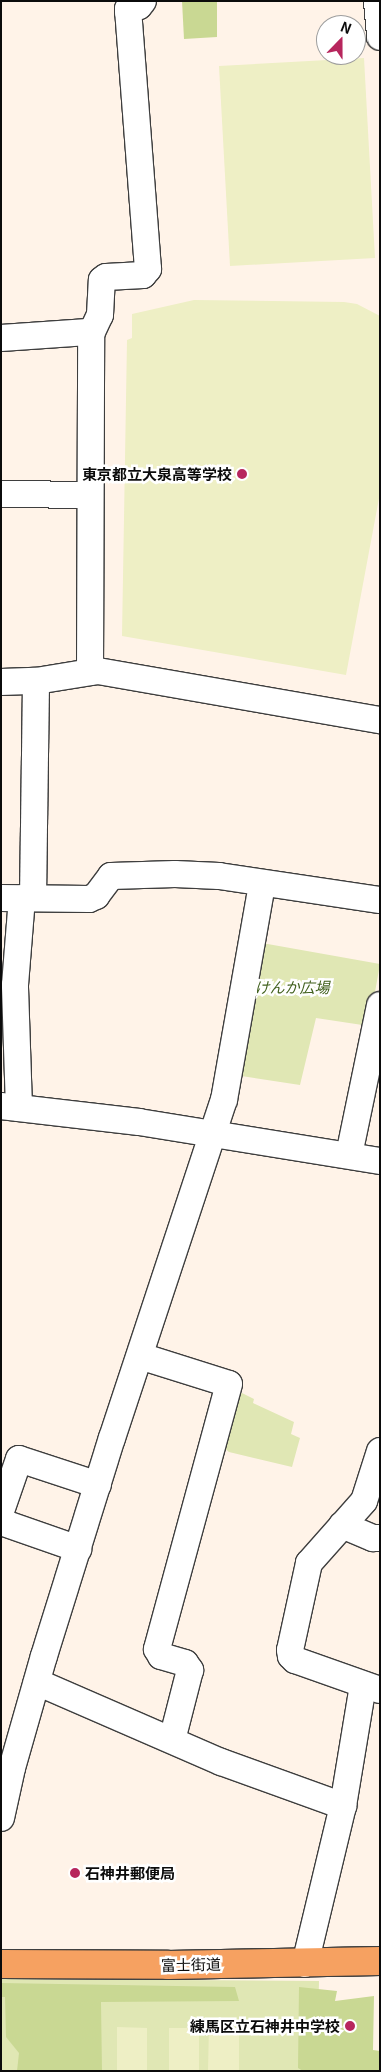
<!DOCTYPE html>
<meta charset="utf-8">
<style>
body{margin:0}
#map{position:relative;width:381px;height:2072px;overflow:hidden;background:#fff3e8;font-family:Georgia,"Noto Sans JP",serif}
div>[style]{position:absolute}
.green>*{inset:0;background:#e0e7b4}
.forest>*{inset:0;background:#c9d893}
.pitch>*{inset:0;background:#eeefc5}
.roads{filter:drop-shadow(1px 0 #3e3e3e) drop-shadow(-1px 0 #3e3e3e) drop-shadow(0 1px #3e3e3e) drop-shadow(0 -1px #3e3e3e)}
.minor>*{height:26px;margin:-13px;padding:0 13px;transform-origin:13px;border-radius:13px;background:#fff}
.major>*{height:28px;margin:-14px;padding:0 14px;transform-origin:14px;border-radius:14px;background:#f6a161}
.dots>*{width:14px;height:14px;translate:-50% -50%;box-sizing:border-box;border:2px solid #fff;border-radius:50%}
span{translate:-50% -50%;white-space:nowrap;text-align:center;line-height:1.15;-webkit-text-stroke:5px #fff;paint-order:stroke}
.poi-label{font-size:15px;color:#0b0b0b;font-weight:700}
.right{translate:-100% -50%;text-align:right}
.left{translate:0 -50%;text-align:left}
.park-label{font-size:15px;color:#41601d;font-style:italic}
.street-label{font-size:15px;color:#0b0b0b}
.frame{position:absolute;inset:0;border:2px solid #0b0b0b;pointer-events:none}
.north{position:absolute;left:316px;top:15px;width:50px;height:50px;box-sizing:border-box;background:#fff;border:1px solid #9d9d9d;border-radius:50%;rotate:22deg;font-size:14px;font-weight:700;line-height:20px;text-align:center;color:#0b0b0b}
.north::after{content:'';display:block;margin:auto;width:18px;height:22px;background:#b7265d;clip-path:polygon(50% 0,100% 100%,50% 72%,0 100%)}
</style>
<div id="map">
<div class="green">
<div style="clip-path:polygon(262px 943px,380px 964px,369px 1026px,316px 1018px,300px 1085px,235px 1075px)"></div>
<div style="clip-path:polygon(242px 1393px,254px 1399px,253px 1403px,294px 1422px,291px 1434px,300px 1438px,292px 1467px,229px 1452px,222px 1446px,233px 1399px)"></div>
<div style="clip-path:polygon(1px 1979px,319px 1981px,317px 2071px,1px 2071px)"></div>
</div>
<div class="forest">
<div style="clip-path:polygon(182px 1px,217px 1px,217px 37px,184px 39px)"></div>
<div style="clip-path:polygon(1px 1983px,235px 1987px,239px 2001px,101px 2002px,102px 2071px,17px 2071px,19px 2053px,6px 2037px,5px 1997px,1px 1997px)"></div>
<div style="clip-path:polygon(299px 1987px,337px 1991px,335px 2001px,374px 1996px,373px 2050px,380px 2051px,380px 2071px,303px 2071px,298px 2068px)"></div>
</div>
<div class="pitch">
<div style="clip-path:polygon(364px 58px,375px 258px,230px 266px,219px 66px)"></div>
<div style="clip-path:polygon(194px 300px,344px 302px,357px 304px,380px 316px,380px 493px,346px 675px,122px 636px,127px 340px,132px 338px,132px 314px)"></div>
<div style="clip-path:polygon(117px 2027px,147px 2028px,147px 2071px,117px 2071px)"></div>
<div style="clip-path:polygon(209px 2027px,239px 2028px,239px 2071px,208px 2071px)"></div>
<div style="clip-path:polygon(169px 2028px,199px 2028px,199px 2071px,169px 2071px)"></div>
</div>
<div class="roads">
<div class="minor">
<div style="left:377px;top:1px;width:36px;rotate:85deg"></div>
<div style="left:1px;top:338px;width:87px;rotate:-3.9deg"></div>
<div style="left:88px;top:332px;width:4px;rotate:34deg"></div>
<div style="left:1px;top:494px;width:89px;rotate:0.6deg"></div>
<div style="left:90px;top:672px;width:338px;rotate:-89.8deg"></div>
<div style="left:91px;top:334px;width:21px;rotate:-65deg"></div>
<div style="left:100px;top:315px;width:35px;rotate:-87deg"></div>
<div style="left:102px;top:280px;width:5px;rotate:-37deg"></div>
<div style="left:106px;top:277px;width:37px;rotate:-3deg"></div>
<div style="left:143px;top:275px;width:8px;rotate:-50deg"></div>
<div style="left:148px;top:269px;width:258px;rotate:-94.4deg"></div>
<div style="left:128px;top:12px;width:3px;rotate:-90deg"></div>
<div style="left:128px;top:9px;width:11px;rotate:-15deg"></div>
<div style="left:139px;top:6px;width:6px;rotate:-51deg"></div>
<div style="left:1px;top:682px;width:35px;rotate:-2deg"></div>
<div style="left:36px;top:681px;width:63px;rotate:-9.2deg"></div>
<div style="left:98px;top:671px;width:286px;rotate:9.9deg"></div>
<div style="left:1px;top:898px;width:88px;rotate:0.7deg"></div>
<div style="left:89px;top:899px;width:8px;rotate:-23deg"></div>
<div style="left:96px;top:896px;width:25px;rotate:-53deg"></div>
<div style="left:111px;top:876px;width:64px;rotate:-1.8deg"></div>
<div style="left:175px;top:874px;width:44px;rotate:2.6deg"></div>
<div style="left:219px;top:876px;width:163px;rotate:8.5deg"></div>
<div style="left:33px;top:898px;width:217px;rotate:-89.2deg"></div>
<div style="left:1px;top:1106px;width:139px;rotate:6.6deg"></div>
<div style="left:139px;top:1122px;width:244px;rotate:9.2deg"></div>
<div style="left:19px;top:1108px;width:123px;rotate:-91.9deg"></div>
<div style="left:15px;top:985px;width:87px;rotate:-85.4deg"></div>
<div style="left:349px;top:1155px;width:153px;rotate:-78.3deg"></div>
<div style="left:140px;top:1356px;width:93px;rotate:17.5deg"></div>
<div style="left:229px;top:1384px;width:275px;rotate:105.2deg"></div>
<div style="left:157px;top:1649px;width:8px;rotate:60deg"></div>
<div style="left:161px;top:1656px;width:25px;rotate:16deg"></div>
<div style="left:185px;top:1663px;width:9px;rotate:54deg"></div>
<div style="left:190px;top:1670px;width:72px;rotate:104.4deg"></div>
<div style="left:380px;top:1451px;width:52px;rotate:107.7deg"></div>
<div style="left:364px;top:1501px;width:83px;rotate:131.6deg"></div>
<div style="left:309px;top:1563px;width:89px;rotate:102.3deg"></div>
<div style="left:290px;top:1650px;width:6px;rotate:81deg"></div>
<div style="left:291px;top:1656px;width:6px;rotate:45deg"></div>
<div style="left:295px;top:1660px;width:90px;rotate:19.4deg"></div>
<div style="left:1px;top:1511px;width:55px;rotate:-70.9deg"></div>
<div style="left:19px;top:1459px;width:83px;rotate:18.2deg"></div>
<div style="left:1px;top:1522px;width:82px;rotate:19.3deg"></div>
<div style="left:342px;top:1525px;width:34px;rotate:23deg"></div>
<div style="left:373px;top:1538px;width:7px"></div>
<div style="left:37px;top:1682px;width:201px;rotate:23.5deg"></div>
<div style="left:221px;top:1762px;width:130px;rotate:19.8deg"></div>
<div style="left:1px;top:1818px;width:51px;rotate:-77.6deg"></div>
<div style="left:12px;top:1768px;width:116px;rotate:-74.1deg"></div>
<div style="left:44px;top:1656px;width:228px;rotate:-72.7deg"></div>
<div style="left:112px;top:1438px;width:356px;rotate:-71.7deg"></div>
<div style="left:224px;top:1100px;width:219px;rotate:-80deg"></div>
<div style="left:305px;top:1964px;width:163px;rotate:-76.5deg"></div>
<div style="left:343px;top:1806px;width:123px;rotate:-80.6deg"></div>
</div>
<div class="major">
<div style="left:1px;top:1964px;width:167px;rotate:0.3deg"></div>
<div style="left:168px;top:1965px;width:212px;rotate:-1.1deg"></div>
</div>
</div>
<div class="dots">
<div style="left:242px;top:474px;background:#b7265d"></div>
<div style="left:75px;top:1873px;background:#b7265d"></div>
<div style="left:350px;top:2026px;background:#b7265d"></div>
</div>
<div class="poi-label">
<span class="right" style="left:232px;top:474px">東京都立大泉高等学校</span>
<span class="left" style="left:85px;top:1873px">石神井郵便局</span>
<span class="right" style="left:340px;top:2026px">練馬区立石神井中学校</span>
</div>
<div class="park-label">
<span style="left:292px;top:987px">けんか広場</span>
</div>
<div class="street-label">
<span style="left:191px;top:1964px;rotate:-1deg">富士街道</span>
</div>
<div class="frame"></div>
<div class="north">N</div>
</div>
